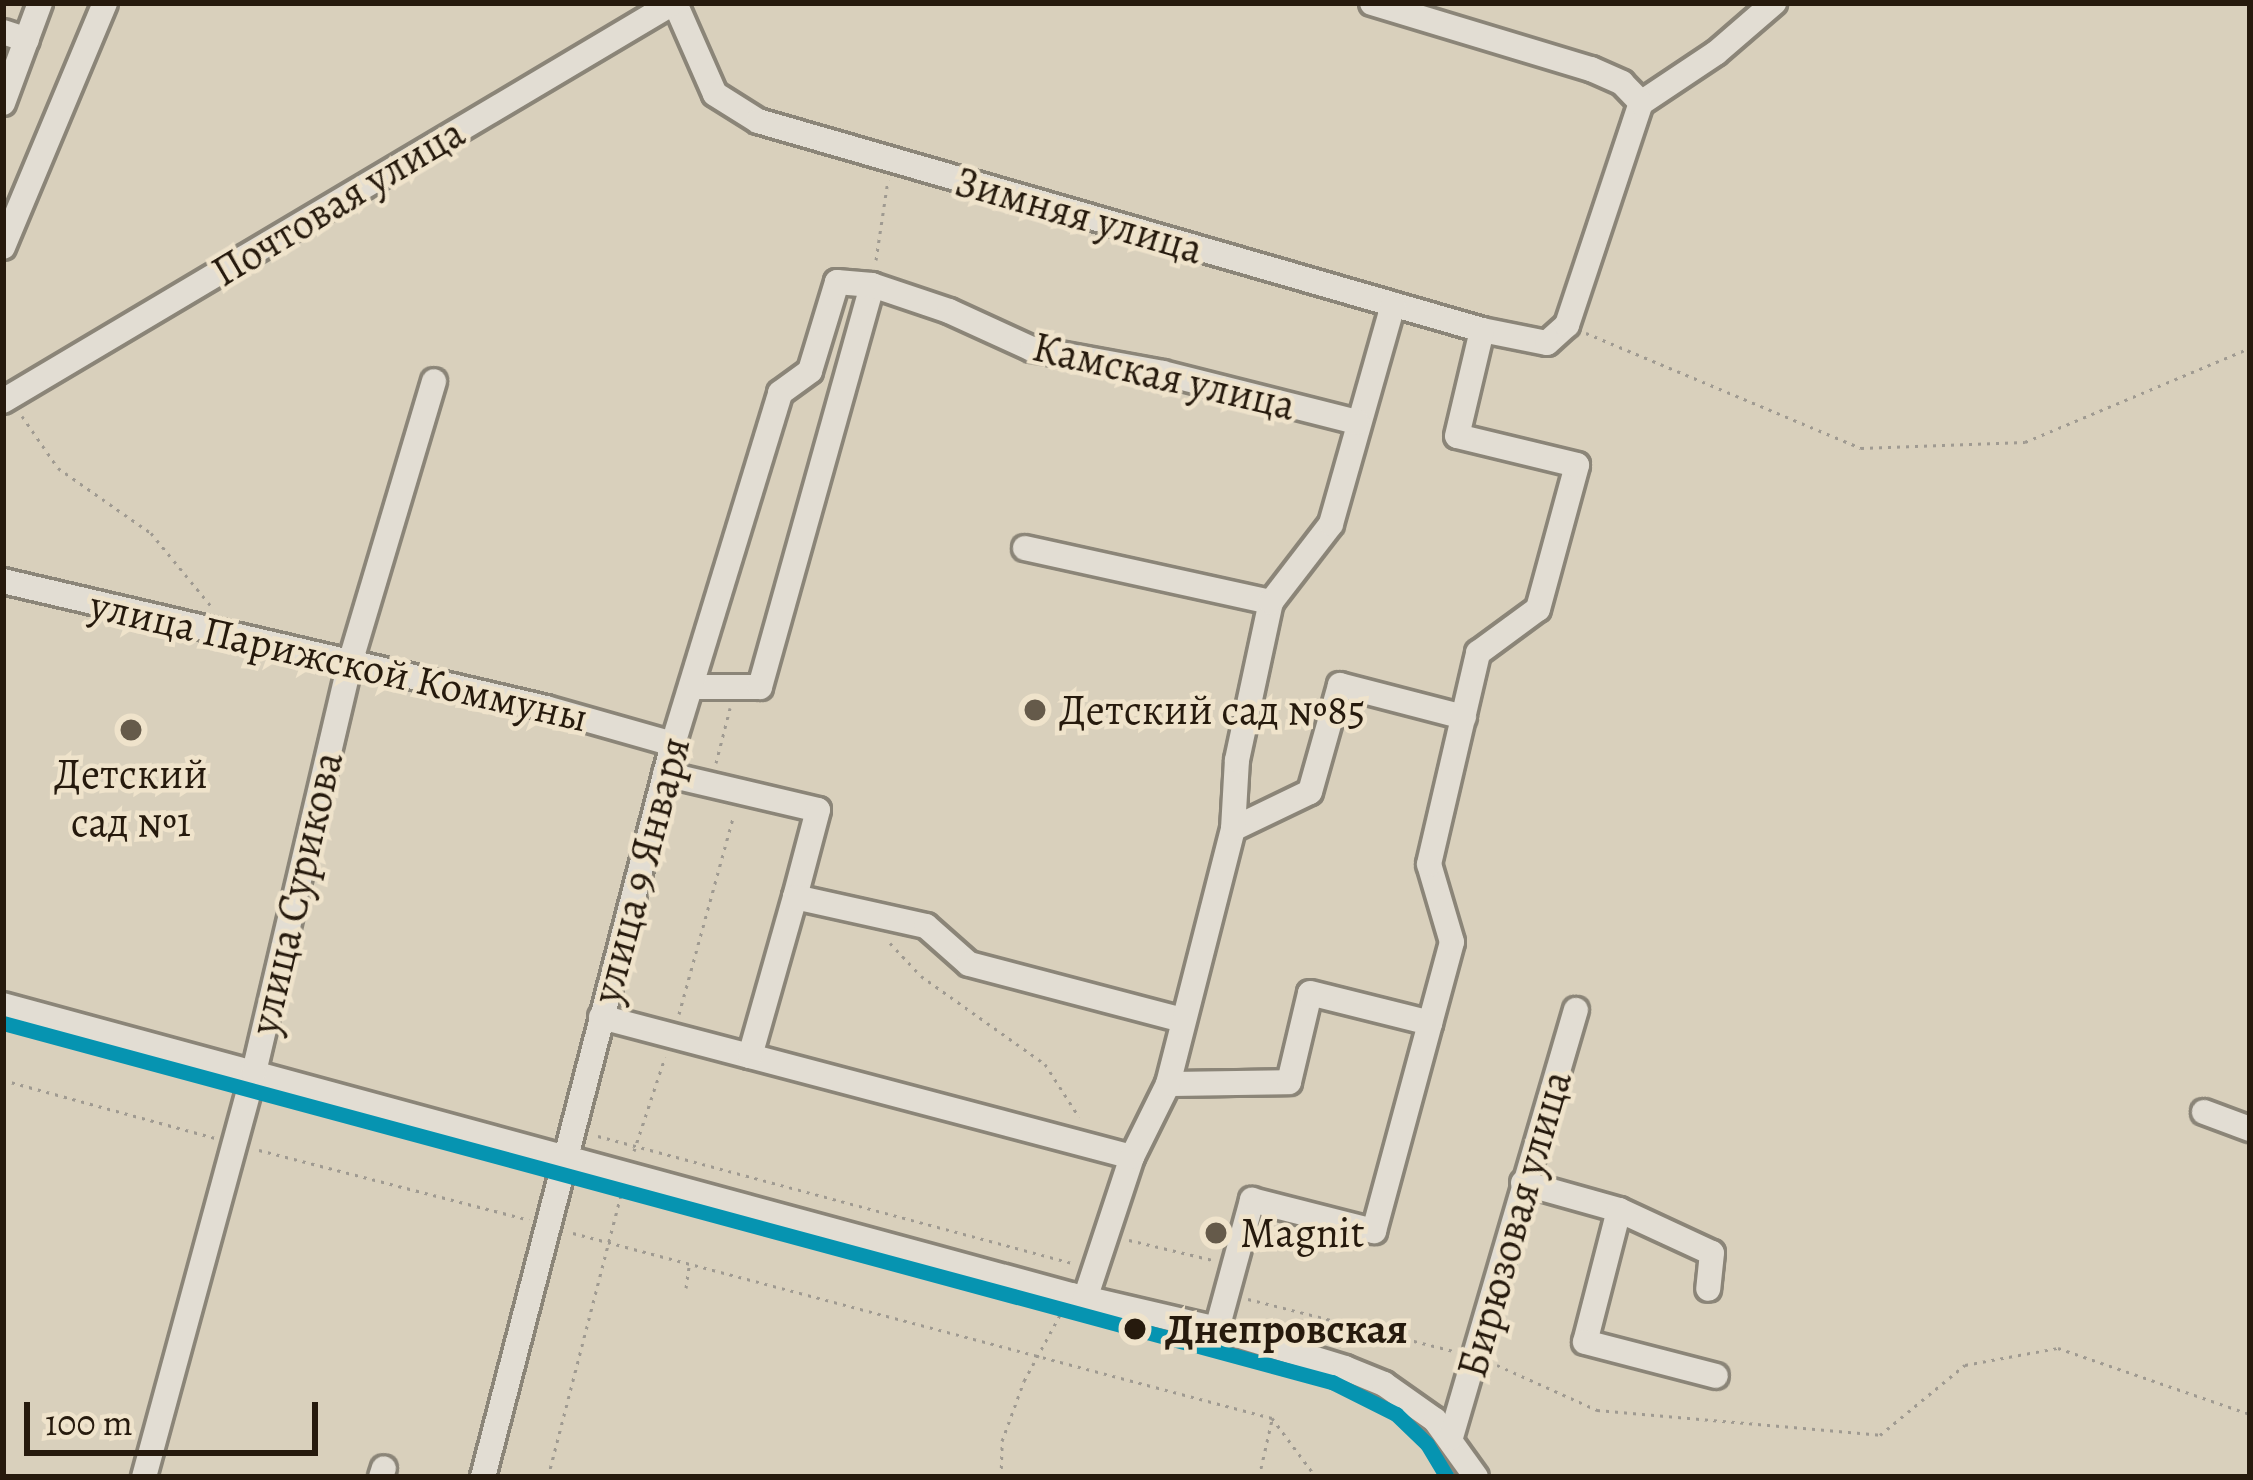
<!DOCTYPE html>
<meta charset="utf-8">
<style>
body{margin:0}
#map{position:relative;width:2253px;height:1480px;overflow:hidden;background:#d9d0bc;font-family:Alegreya,serif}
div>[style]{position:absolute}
.path>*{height:3px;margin-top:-1.5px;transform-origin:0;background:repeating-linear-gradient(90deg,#9f9a91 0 3px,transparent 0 9px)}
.roads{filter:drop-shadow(3px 0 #8b8578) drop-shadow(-3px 0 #8b8578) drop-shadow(0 3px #8b8578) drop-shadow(0 -3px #8b8578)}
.minor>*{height:24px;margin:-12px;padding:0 12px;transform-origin:12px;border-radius:12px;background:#e2ddd3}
.tram-1>*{height:15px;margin:-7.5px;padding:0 7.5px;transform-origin:7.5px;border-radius:7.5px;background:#0694b1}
.dots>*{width:33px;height:33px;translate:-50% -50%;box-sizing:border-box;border:6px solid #efe3cb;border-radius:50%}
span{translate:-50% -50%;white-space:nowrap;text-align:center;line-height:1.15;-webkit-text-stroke:9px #efe3cb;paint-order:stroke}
.street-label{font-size:42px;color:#261a0d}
.poi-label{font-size:42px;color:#261a0d}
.left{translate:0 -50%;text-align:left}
.stop-label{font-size:42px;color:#261a0d;font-weight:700}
.frame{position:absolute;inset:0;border:6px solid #261a0d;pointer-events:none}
.scale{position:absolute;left:24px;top:1402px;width:294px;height:54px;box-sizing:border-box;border:6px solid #261a0d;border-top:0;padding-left:15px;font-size:36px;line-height:42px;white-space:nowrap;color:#261a0d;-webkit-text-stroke:9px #efe3cb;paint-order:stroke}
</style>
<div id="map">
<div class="path">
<div style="left:876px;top:260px;width:81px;rotate:-81.5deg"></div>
<div style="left:1586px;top:333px;width:298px;rotate:22.7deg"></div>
<div style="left:1861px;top:448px;width:164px;rotate:-2.1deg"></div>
<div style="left:2025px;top:442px;width:244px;rotate:-22.7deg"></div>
<div style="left:22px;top:416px;width:63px;rotate:55.3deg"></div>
<div style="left:58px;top:468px;width:113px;rotate:35deg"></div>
<div style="left:151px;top:533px;width:94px;rotate:50.6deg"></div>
<div style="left:716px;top:763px;width:57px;rotate:-75.7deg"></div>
<div style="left:890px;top:943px;width:45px;rotate:46.8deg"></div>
<div style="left:921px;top:976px;width:152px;rotate:35.4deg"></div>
<div style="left:1045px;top:1064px;width:63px;rotate:57.3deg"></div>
<div style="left:679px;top:1014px;width:206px;rotate:-74.6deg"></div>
<div style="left:3px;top:1080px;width:220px;rotate:15.3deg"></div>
<div style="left:598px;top:1136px;width:494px;rotate:15deg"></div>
<div style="left:259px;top:1150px;width:279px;rotate:14.5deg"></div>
<div style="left:634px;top:1151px;width:99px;rotate:-71.7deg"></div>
<div style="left:573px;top:1233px;width:723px;rotate:14.82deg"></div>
<div style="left:1272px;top:1418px;width:74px;rotate:53.3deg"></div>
<div style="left:1129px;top:1240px;width:86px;rotate:13.4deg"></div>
<div style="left:686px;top:1288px;width:21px;rotate:-82deg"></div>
<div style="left:1248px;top:1299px;width:212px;rotate:14.2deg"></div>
<div style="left:1497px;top:1365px;width:110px;rotate:24.2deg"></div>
<div style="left:1597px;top:1410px;width:284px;rotate:5deg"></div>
<div style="left:1880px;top:1435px;width:110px;rotate:-39.5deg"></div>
<div style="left:1965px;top:1365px;width:95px;rotate:-10.4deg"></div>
<div style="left:2058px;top:1348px;width:203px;rotate:19deg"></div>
<div style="left:548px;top:1477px;width:292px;rotate:-75.5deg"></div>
<div style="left:1001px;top:1477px;width:36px;rotate:-88deg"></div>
<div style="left:1002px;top:1441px;width:64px;rotate:-69.9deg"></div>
<div style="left:1024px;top:1381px;width:77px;rotate:-61.4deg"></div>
<div style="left:1259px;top:1477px;width:58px;rotate:-77.2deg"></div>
</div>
<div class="roads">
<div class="minor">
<div style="left:675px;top:3px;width:99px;rotate:66.3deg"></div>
<div style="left:715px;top:94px;width:51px;rotate:32.1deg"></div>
<div style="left:758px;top:121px;width:754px;rotate:16.1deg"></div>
<div style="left:1482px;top:330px;width:66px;rotate:11.3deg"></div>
<div style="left:1547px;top:343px;width:27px;rotate:-42deg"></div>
<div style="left:1567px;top:325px;width:234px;rotate:-71.6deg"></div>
<div style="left:1641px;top:103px;width:90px;rotate:-33.7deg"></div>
<div style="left:1716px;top:53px;width:77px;rotate:-40.8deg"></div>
<div style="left:1372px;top:3px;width:229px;rotate:16.8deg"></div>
<div style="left:1591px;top:69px;width:34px;rotate:24deg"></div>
<div style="left:1622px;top:83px;width:28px;rotate:46deg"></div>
<div style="left:3px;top:32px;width:25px;rotate:18deg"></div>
<div style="left:3px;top:103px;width:107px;rotate:-69.7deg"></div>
<div style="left:3px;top:247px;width:264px;rotate:-67.3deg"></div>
<div style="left:3px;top:401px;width:779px;rotate:-30.71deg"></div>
<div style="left:1025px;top:548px;width:252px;rotate:12.4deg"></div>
<div style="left:3px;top:581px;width:558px;rotate:13.16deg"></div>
<div style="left:546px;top:708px;width:132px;rotate:15.8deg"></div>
<div style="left:691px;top:687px;width:69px"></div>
<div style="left:760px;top:687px;width:417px;rotate:-74.4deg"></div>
<div style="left:665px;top:774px;width:157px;rotate:13.2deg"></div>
<div style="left:818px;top:810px;width:90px;rotate:104.8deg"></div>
<div style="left:1233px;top:829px;width:85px;rotate:-25.7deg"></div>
<div style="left:1310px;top:792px;width:111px;rotate:-74.3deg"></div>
<div style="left:1340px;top:685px;width:128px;rotate:14.5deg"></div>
<div style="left:3px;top:1005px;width:1107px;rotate:15.19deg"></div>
<div style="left:1071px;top:1295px;width:150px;rotate:13.1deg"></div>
<div style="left:1217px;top:1329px;width:134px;rotate:16.9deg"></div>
<div style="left:1345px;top:1368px;width:42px;rotate:22.3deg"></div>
<div style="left:1384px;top:1384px;width:62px;rotate:35.2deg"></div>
<div style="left:1435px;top:1420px;width:70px;rotate:54.3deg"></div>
<div style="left:601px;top:1017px;width:154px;rotate:14.7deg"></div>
<div style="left:1168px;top:1084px;width:121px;rotate:-0.9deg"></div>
<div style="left:1289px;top:1082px;width:91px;rotate:-76.7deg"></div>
<div style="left:1310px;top:993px;width:124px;rotate:14deg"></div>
<div style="left:2204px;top:1112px;width:49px;rotate:20.3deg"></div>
<div style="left:1132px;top:1157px;width:395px;rotate:-165.2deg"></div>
<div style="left:750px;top:1056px;width:165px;rotate:-74.2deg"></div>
<div style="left:795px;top:897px;width:134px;rotate:12.5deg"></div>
<div style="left:926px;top:926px;width:57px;rotate:41.5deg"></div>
<div style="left:969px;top:964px;width:221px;rotate:14.7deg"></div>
<div style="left:1523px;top:1183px;width:100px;rotate:15.7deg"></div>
<div style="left:1619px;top:1210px;width:136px;rotate:104.4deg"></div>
<div style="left:1585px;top:1342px;width:135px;rotate:14.5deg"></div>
<div style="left:1619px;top:1210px;width:102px;rotate:24.8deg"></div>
<div style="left:1712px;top:1253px;width:36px;rotate:96deg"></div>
<div style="left:1085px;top:1299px;width:150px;rotate:-71.7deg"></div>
<div style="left:1132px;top:1157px;width:81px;rotate:-63.7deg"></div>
<div style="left:1168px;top:1084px;width:263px;rotate:-75.7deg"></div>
<div style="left:1233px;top:829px;width:69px;rotate:-86.7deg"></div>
<div style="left:1237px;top:760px;width:162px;rotate:-77.9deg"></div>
<div style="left:1271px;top:602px;width:98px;rotate:-52.4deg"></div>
<div style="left:1331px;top:524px;width:228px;rotate:-74.2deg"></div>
<div style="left:1217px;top:1329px;width:134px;rotate:-74.8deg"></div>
<div style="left:1252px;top:1200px;width:126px;rotate:14.3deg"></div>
<div style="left:1374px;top:1231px;width:299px;rotate:-74.9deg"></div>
<div style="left:1452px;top:942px;width:81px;rotate:-106.4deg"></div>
<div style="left:1429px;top:864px;width:217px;rotate:-76.9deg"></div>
<div style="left:1478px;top:653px;width:74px;rotate:-36.3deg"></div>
<div style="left:1538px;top:609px;width:149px;rotate:-74.8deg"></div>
<div style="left:1577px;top:465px;width:123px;rotate:-166.4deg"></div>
<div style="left:1457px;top:436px;width:109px;rotate:-76.7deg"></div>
<div style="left:1451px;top:1437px;width:445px;rotate:-73.7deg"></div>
<div style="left:144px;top:1477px;width:420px;rotate:-74.8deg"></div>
<div style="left:254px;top:1072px;width:420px;rotate:-76.8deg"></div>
<div style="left:350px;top:663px;width:294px;rotate:-73.4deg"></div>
<div style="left:381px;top:1477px;width:9px;rotate:-72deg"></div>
<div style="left:483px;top:1477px;width:757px;rotate:-75.47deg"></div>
<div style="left:673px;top:744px;width:367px;rotate:-73deg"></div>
<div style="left:780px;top:393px;width:37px;rotate:-36deg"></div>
<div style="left:810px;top:371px;width:93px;rotate:-73.1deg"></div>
<div style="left:837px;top:282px;width:35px;rotate:5deg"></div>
<div style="left:872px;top:285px;width:81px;rotate:18.7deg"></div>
<div style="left:949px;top:311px;width:91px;rotate:24.6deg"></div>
<div style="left:1032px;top:349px;width:133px;rotate:10.4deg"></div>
<div style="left:1163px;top:373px;width:200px;rotate:14.2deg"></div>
</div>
</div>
<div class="tram-1">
<div style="left:3px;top:1023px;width:1377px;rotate:15.12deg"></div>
<div style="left:1332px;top:1382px;width:72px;rotate:26.6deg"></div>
<div style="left:1396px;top:1414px;width:43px;rotate:44.1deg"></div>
<div style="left:1427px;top:1444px;width:39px;rotate:59deg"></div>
</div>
<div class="dots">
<div style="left:1035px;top:710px;background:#655a4a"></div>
<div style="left:131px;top:730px;background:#655a4a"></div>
<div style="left:1216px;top:1233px;background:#655a4a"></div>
<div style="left:1135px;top:1329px;background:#261a0d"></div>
</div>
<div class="street-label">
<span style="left:338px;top:202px;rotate:-31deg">Почтовая улица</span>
<span style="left:1079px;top:215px;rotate:16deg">Зимняя улица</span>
<span style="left:1164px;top:376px;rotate:13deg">Камская улица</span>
<span style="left:339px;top:661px;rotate:13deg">улица Парижской Коммуны</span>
<span style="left:641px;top:870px;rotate:-75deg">улица 9 Января</span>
<span style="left:296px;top:893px;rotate:-77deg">улица Сурикова</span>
<span style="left:1514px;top:1224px;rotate:-74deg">Бирюзовая улица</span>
</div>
<div class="poi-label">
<span class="left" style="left:1059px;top:710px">Детский сад №85</span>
<span style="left:131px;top:798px">Детский<br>сад №1</span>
<span class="left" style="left:1240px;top:1233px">Magnit</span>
</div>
<div class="stop-label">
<span class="left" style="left:1165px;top:1329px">Днепровская</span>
</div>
<div class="frame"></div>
<div class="scale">100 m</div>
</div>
